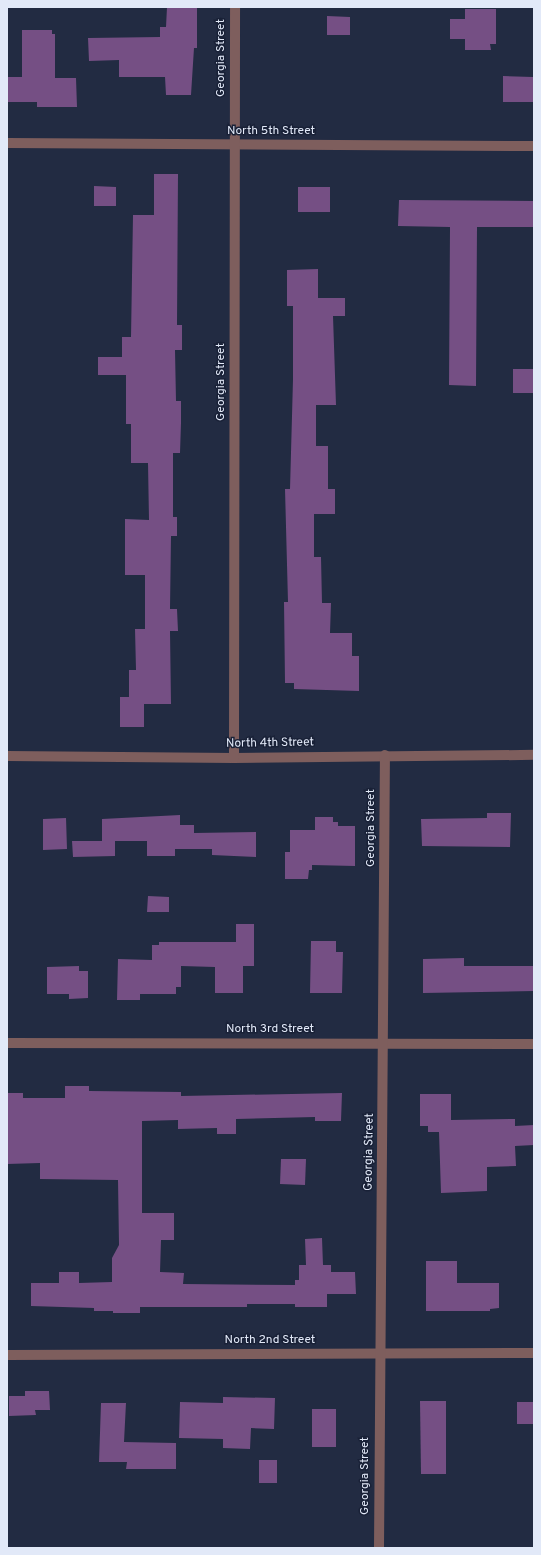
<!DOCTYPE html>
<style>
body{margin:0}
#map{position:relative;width:541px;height:1555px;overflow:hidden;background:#222b42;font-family:Overpass,sans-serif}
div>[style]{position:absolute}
.building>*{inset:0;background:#754f84}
.minor>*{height:10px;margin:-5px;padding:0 5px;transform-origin:5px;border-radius:5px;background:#7e5e5d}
span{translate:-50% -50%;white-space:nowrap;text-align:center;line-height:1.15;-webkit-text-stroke:3px #192137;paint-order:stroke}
.street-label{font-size:12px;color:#e2e9f8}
.frame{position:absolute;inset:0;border:8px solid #e2e9f8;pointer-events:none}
</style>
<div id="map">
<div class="building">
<div style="clip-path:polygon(167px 7px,197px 7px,197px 48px,194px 48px,191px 95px,166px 95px,165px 77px,119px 77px,119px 60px,89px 61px,88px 38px,160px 37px,160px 27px,166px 27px)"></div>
<div style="clip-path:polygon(465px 9px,496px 9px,496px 44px,490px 44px,491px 50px,465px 50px,465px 39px,450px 39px,450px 19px,465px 19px)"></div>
<div style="clip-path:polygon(327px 16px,350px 17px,350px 35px,327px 35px)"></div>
<div style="clip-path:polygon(22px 30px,52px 30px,52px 34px,55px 34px,55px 78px,76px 78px,77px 107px,37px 107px,37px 102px,7px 102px,7px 77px,22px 77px)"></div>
<div style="clip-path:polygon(503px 76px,533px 77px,533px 102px,503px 102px)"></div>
<div style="clip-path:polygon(154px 174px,178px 174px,177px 325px,182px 325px,182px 350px,175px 350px,176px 401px,181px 401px,181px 423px,180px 453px,173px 453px,173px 517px,177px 517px,177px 536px,171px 536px,170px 609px,177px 609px,178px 631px,170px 631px,171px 704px,144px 704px,144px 727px,120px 727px,120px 697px,129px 697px,129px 670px,136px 670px,135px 629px,145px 629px,145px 575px,125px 575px,125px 519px,149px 520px,148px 463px,131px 463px,131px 424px,126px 424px,126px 375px,98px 375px,98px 357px,122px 357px,122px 337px,131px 337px,133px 215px,154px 215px)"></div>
<div style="clip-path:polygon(94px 186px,116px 187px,116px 206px,94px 206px)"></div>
<div style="clip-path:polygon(298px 187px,330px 187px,330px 212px,298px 212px)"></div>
<div style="clip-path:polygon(399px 200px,534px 201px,534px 227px,477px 227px,476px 386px,449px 385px,450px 227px,398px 226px)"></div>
<div style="clip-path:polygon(318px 269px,318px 298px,345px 298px,345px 316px,333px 316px,336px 405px,316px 405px,316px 446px,328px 446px,328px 489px,335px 489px,335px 514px,314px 514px,314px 557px,321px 557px,322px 603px,331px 603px,330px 633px,352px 633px,352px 656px,359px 656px,359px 691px,294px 689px,294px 683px,285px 683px,284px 602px,288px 602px,285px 489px,290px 489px,293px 379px,293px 306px,287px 306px,287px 270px)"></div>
<div style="clip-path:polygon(513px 369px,534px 369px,534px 393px,513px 393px)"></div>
<div style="clip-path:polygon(487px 813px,511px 813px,510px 847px,422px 846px,421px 819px,487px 818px)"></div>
<div style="clip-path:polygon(180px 815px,180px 825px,194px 825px,194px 833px,256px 832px,256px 857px,212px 855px,212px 849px,175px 849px,175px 856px,147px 856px,147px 841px,115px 841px,115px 856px,73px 857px,72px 841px,102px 841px,102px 819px)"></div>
<div style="clip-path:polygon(315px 817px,333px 817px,333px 822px,338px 822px,338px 826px,355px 826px,355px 866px,312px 865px,312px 870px,309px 870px,308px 879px,285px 879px,285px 852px,290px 852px,290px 830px,315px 830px)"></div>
<div style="clip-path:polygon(66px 818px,67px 849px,43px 850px,43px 819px)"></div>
<div style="clip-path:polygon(148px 896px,169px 897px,169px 912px,147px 912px)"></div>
<div style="clip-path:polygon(236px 924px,254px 924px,254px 966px,243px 966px,243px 993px,215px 993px,215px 967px,181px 966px,181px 987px,176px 987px,176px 994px,140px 994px,140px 1000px,117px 1000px,118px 959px,152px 960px,152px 945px,159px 945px,159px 942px,236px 942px)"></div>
<div style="clip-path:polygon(311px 941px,336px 941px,336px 952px,343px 952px,342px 993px,310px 993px)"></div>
<div style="clip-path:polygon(464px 958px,464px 966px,534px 966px,534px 991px,423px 993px,423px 959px)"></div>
<div style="clip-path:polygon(79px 966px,79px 971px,88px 971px,88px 998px,69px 999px,69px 994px,47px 994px,47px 967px)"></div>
<div style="clip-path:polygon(65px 1086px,89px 1086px,89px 1091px,181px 1092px,181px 1096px,342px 1093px,341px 1121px,315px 1121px,315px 1117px,236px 1119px,236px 1134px,217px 1134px,217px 1128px,178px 1129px,178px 1120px,142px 1121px,142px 1213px,174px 1213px,174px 1240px,161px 1240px,160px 1272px,184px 1273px,183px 1284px,295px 1285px,295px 1280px,299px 1280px,299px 1265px,306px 1265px,305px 1239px,322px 1238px,323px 1265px,331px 1265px,331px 1272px,355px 1272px,356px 1294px,327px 1294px,327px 1307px,295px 1307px,295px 1304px,247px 1304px,247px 1307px,140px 1307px,140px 1313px,113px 1313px,113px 1311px,94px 1311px,94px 1308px,31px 1306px,31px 1283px,59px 1283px,59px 1272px,79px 1272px,79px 1283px,112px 1282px,112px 1258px,119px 1245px,118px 1180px,40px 1179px,40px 1163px,7px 1164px,7px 1093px,23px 1093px,23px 1098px,65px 1098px)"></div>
<div style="clip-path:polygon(420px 1094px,451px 1094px,451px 1120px,515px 1119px,515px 1126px,534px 1125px,534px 1145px,515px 1146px,516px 1166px,487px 1167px,487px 1191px,441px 1193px,439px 1132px,428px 1132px,428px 1126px,420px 1126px)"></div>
<div style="clip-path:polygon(281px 1159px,306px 1159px,305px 1185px,280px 1184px)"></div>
<div style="clip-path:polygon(426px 1261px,457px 1261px,457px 1283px,499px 1283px,499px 1308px,490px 1309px,490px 1311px,426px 1311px)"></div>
<div style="clip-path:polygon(25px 1391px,49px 1391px,50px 1410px,35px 1410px,36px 1415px,9px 1416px,9px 1396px,25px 1396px)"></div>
<div style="clip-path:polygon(223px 1397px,275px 1398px,274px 1429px,251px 1428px,250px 1449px,223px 1448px,223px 1439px,179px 1438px,180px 1402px,223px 1403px)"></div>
<div style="clip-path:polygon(420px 1401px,446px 1401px,446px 1474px,421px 1474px)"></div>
<div style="clip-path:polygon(517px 1402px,534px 1402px,534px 1424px,517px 1424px)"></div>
<div style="clip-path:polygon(101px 1403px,126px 1403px,124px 1442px,176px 1443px,176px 1469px,126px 1469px,127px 1462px,99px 1462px)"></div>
<div style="clip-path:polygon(312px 1409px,336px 1409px,336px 1447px,312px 1447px)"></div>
<div style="clip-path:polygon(259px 1460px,277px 1460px,277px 1483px,259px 1483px)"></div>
</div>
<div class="minor">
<div style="left:7px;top:143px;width:527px;rotate:0.33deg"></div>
<div style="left:7px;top:756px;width:227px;rotate:0.5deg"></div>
<div style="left:234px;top:758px;width:300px;rotate:-0.6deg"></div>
<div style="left:234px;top:758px;width:751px;rotate:-89.92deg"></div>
<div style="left:7px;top:1043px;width:527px;rotate:0.11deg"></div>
<div style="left:7px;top:1355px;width:527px;rotate:-0.22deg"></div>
<div style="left:379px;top:1548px;width:793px;rotate:-89.57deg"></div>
</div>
<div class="street-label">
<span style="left:222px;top:58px;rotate:-90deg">Georgia Street</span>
<span style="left:271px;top:132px">North 5th Street</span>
<span style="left:222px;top:382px;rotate:-90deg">Georgia Street</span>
<span style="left:270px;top:744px;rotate:-1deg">North 4th Street</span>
<span style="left:372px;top:828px;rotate:-90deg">Georgia Street</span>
<span style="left:270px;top:1030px">North 3rd Street</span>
<span style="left:370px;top:1152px;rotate:-89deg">Georgia Street</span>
<span style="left:270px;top:1341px">North 2nd Street</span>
<span style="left:366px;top:1476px;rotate:-90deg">Georgia Street</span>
</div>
<div class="frame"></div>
</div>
